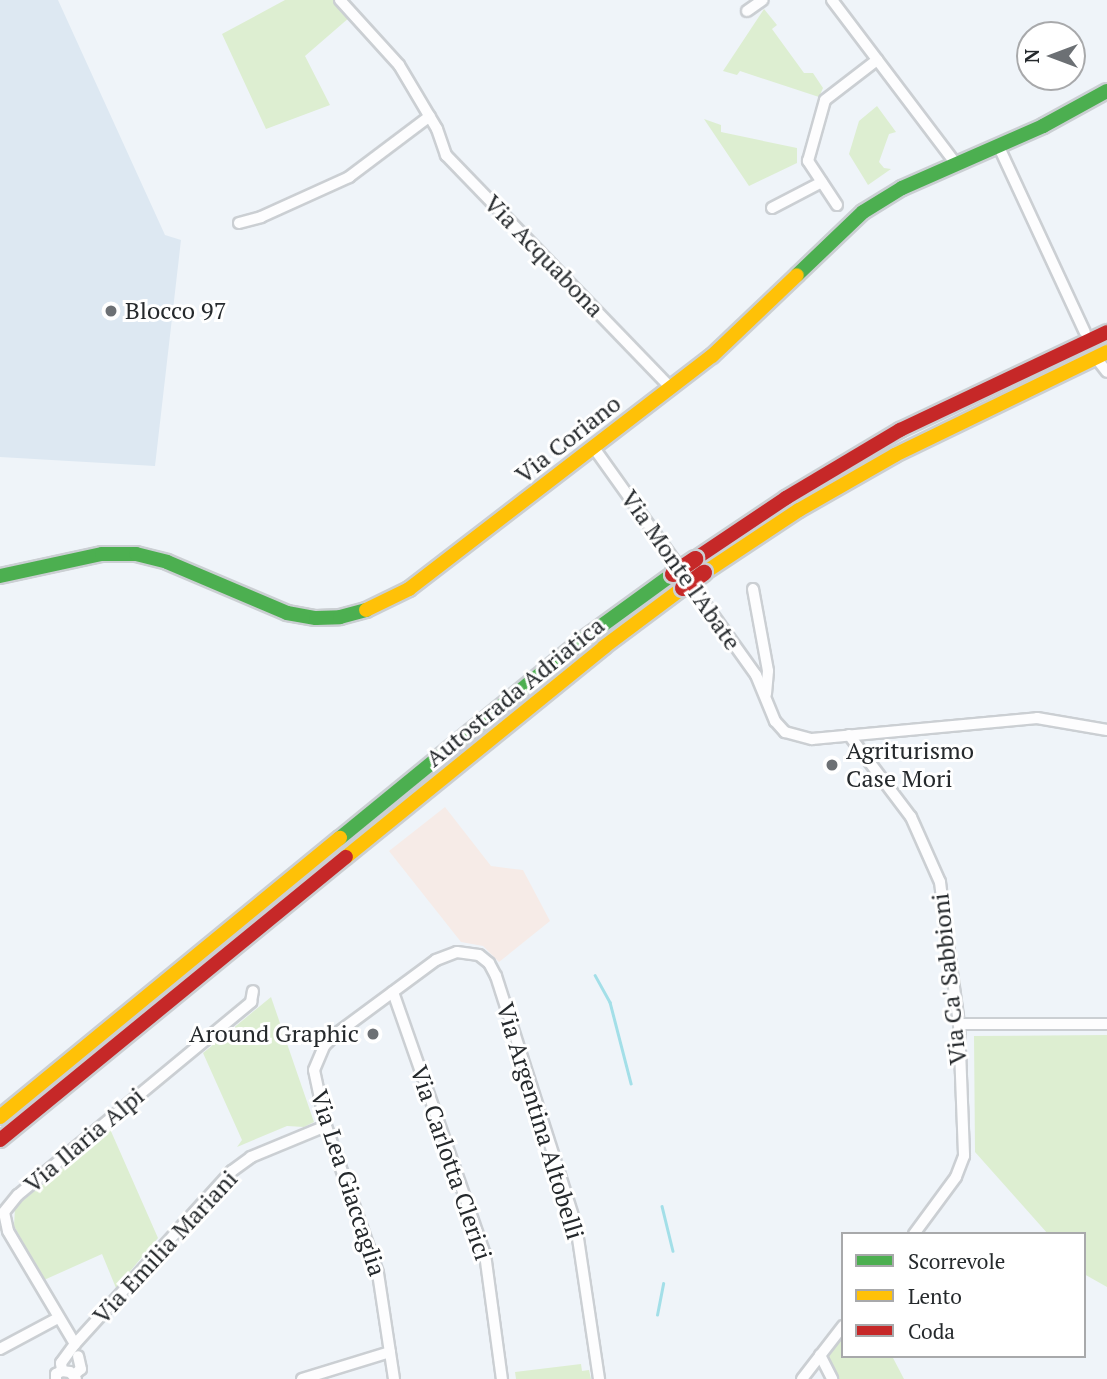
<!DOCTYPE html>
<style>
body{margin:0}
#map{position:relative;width:1107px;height:1379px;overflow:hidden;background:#eff4f9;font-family:"PT Serif",serif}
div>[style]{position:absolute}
.built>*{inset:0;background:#dde8f2}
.industrial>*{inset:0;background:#f6ebe7}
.green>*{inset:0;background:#ddeed1}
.stream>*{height:2.5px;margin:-1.25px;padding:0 1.25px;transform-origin:1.25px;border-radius:1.25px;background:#a3dfe8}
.roads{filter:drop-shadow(2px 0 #cbcfd3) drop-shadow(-2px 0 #cbcfd3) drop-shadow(0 2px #cbcfd3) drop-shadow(0 -2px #cbcfd3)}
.street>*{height:10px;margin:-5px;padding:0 5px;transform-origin:5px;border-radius:5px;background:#fdfdfe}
.fast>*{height:14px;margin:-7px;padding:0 7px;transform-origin:7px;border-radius:7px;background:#4caf50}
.slow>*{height:14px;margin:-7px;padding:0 7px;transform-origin:7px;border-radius:7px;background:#ffc107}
.jam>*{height:14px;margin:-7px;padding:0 7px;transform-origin:7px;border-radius:7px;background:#c62828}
.bridges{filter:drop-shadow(2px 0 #cbcfd3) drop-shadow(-2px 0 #cbcfd3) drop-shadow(0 2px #cbcfd3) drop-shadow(0 -2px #cbcfd3)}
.jam-bridge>*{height:16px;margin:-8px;padding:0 8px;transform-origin:8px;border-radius:8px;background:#c62828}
.dots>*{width:19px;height:19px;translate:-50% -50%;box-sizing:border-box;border:4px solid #fff;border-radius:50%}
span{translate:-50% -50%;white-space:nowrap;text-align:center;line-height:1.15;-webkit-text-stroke:6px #fff;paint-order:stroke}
.street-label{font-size:24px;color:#25292c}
.poi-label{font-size:24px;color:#25292c}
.left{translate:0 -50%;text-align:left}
.right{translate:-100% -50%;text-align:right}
.legend{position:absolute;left:841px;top:1232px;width:245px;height:126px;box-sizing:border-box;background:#fff;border:2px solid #a8a9ab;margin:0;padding:9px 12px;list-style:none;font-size:21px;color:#25292c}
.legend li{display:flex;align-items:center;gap:14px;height:35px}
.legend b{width:35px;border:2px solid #a8a9ab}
.north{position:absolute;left:1016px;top:21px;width:70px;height:70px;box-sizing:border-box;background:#fff;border:2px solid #a8a9ab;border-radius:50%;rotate:270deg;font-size:19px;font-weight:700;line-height:28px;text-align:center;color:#25292c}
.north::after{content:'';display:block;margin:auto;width:24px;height:32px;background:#6c7074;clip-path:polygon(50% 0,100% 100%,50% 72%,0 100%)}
</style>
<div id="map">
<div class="built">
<div style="clip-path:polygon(0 0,58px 0,165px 235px,181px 240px,155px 466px,0 457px)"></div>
</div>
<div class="industrial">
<div style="clip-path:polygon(445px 807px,491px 866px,523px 870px,550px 921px,499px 962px,483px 946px,461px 942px,389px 851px)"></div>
</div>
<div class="green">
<div style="clip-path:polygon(285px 0,334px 0,350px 17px,305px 56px,330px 105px,266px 129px,222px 34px)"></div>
<div style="clip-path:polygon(764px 9px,777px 25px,772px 29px,804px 73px,813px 73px,823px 88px,819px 97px,740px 71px,737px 75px,723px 71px)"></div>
<div style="clip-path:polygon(877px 106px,896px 132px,889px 134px,879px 162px,884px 168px,891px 169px,868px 185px,849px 154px,859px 121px)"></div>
<div style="clip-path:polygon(704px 119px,721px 125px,721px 132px,797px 148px,797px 163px,749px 186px)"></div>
<div style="clip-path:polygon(271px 997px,314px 1122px,304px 1127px,287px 1126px,237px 1147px,242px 1140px,203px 1053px)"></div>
<div style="clip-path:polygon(1107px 1035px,1107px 1287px,1084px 1274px,1084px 1234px,1048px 1234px,975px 1152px,974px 1036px)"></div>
<div style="clip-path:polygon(110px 1129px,158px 1238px,116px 1288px,102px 1254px,44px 1280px,14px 1226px,15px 1207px)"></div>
<div style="clip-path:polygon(843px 1337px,843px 1356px,892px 1356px,904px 1379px,839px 1379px,828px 1357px)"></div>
<div style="clip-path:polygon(581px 1364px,582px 1371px,589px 1370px,591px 1379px,516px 1379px,515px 1372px)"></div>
</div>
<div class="stream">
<div style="left:595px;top:975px;width:31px;rotate:61deg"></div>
<div style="left:610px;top:1002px;width:84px;rotate:75.5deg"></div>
<div style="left:662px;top:1206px;width:46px;rotate:76.3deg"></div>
<div style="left:657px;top:1315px;width:32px;rotate:-79deg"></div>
</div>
<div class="roads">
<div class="street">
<div style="left:340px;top:0;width:88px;rotate:47.8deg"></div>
<div style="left:399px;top:65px;width:74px;rotate:59.3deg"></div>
<div style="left:437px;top:129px;width:28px;rotate:71deg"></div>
<div style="left:446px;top:155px;width:324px;rotate:46deg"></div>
<div style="left:832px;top:0;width:206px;rotate:52.9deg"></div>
<div style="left:747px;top:11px;width:19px;rotate:-35deg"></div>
<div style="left:998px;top:145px;width:206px;rotate:65.1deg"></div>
<div style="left:837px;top:205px;width:53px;rotate:-123.4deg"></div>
<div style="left:808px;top:161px;width:63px;rotate:-74.4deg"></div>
<div style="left:825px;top:100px;width:66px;rotate:-37.6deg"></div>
<div style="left:772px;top:208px;width:56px;rotate:-27.5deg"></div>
<div style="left:239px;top:223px;width:23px;rotate:-15deg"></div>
<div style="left:261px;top:217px;width:97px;rotate:-24.4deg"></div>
<div style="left:349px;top:177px;width:101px;rotate:-37deg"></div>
<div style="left:1100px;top:363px;width:11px;rotate:52deg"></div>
<div style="left:594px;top:448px;width:279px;rotate:54.5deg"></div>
<div style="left:756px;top:675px;width:50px;rotate:67.6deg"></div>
<div style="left:775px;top:721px;width:15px;rotate:48deg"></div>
<div style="left:785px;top:732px;width:28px;rotate:15deg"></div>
<div style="left:812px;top:739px;width:226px;rotate:-5.3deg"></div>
<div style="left:1037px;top:718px;width:71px;rotate:9.7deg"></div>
<div style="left:753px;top:589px;width:83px;rotate:79.6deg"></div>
<div style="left:768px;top:671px;width:23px;rotate:95deg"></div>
<div style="left:849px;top:735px;width:103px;rotate:52.9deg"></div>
<div style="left:911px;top:817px;width:71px;rotate:66deg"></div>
<div style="left:940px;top:882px;width:25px;rotate:83deg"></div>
<div style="left:943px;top:907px;width:118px;rotate:82.2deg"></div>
<div style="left:959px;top:1024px;width:132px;rotate:87.8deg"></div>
<div style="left:964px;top:1156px;width:22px;rotate:111deg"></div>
<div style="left:956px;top:1177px;width:71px;rotate:126.4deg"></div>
<div style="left:393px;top:992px;width:278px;rotate:70.7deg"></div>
<div style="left:485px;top:1254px;width:126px;rotate:82.3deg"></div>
<div style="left:959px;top:1024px;width:148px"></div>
<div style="left:75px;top:1344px;width:131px;rotate:-120.7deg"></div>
<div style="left:8px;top:1231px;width:19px;rotate:-102deg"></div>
<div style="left:4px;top:1212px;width:22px;rotate:-51deg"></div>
<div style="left:18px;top:1195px;width:303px;rotate:-39.6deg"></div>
<div style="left:251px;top:1002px;width:11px;rotate:-80deg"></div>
<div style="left:0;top:1349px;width:66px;rotate:-28.1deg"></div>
<div style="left:820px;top:1355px;width:27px;rotate:63deg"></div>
<div style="left:62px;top:1371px;width:8px;rotate:-97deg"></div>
<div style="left:61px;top:1363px;width:24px;rotate:-54deg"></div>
<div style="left:75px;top:1344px;width:234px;rotate:-47.8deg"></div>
<div style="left:232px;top:1171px;width:24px;rotate:-36deg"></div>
<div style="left:251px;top:1157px;width:81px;rotate:-22.5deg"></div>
<div style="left:74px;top:1375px;width:9px;rotate:-41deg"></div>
<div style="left:81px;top:1369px;width:13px;rotate:-103deg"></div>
<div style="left:56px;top:1379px;width:5px;rotate:-90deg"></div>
<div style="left:56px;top:1374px;width:7px;rotate:-27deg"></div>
<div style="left:62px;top:1371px;width:8px;rotate:7deg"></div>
<div style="left:70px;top:1372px;width:9px;rotate:49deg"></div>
<div style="left:302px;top:1379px;width:92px;rotate:-17.1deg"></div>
<div style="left:394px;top:1379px;width:107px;rotate:-98.6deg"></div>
<div style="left:378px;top:1273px;width:156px;rotate:-109.5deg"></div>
<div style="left:326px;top:1126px;width:57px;rotate:-102.1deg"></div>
<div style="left:314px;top:1070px;width:26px;rotate:-67deg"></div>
<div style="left:324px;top:1046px;width:17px;rotate:-45deg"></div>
<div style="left:336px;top:1034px;width:124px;rotate:-36.5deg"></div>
<div style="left:436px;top:960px;width:22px;rotate:-21deg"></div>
<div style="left:457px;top:952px;width:22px;rotate:8deg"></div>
<div style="left:479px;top:955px;width:13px;rotate:39deg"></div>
<div style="left:489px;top:963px;width:15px;rotate:62deg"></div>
<div style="left:496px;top:976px;width:262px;rotate:72.2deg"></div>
<div style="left:576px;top:1225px;width:156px;rotate:81.5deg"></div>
<div style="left:802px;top:1379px;width:67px;rotate:-52.3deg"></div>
</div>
<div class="fast">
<div style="left:797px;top:275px;width:91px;rotate:-43.7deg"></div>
<div style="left:863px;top:212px;width:46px;rotate:-31.6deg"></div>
<div style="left:902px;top:188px;width:154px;rotate:-23.7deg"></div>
<div style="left:1043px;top:126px;width:73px;rotate:-28.7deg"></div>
<div style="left:0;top:576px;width:104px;rotate:-12.2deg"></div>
<div style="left:102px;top:554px;width:34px"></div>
<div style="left:136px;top:554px;width:32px;rotate:14deg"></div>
<div style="left:167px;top:562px;width:130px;rotate:23deg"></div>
<div style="left:287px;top:613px;width:29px;rotate:10deg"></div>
<div style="left:316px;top:618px;width:24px;rotate:-2deg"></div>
<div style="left:340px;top:617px;width:27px;rotate:-15deg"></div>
<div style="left:340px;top:838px;width:313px;rotate:-39.3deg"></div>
<div style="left:582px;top:640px;width:112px;rotate:-36deg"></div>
</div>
<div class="slow">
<div style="left:704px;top:573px;width:114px;rotate:-33.6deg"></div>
<div style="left:799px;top:510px;width:111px;rotate:-29.8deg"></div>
<div style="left:895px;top:455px;width:236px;rotate:-25.9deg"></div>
<div style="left:366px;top:610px;width:48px;rotate:-26deg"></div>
<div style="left:409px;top:589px;width:382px;rotate:-37.6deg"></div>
<div style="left:712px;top:356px;width:117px;rotate:-43.6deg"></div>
<div style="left:346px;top:857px;width:333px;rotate:-39.1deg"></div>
<div style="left:604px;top:647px;width:99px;rotate:-36.8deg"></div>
<div style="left:0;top:1117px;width:440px;rotate:-39.4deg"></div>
</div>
<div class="jam">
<div style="left:695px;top:559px;width:110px;rotate:-33.8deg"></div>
<div style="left:786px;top:498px;width:133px;rotate:-30.8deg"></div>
<div style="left:900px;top:430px;width:229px;rotate:-25.3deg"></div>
<div style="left:0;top:1140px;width:447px;rotate:-39.3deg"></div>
</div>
</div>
<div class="bridges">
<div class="jam-bridge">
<div style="left:673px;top:574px;width:27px;rotate:-34deg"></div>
<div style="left:683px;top:588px;width:26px;rotate:-36deg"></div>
</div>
</div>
<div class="dots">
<div style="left:111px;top:311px;background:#6c7074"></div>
<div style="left:832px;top:765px;background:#6c7074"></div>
<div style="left:373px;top:1034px;background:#6c7074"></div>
</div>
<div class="street-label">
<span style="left:544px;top:256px;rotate:46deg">Via Acquabona</span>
<span style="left:568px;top:439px;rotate:-38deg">Via Coriano</span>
<span style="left:681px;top:570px;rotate:55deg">Via Monte l'Abate</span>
<span style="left:515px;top:692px;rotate:-39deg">Autostrada Adriatica</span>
<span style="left:949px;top:979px;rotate:-96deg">Via Ca' Sabbioni</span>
<span style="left:540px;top:1121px;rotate:73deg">Via Argentina Altobelli</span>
<span style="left:84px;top:1140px;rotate:-40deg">Via Ilaria Alpi</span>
<span style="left:451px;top:1163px;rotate:71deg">Via Carlotta Clerici</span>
<span style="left:348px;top:1183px;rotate:72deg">Via Lea Giaccaglia</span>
<span style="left:165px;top:1247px;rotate:-47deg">Via Emilia Mariani</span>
</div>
<div class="poi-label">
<span class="left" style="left:125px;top:311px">Blocco 97</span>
<span class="left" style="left:846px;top:765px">Agriturismo<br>Case Mori</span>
<span class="right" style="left:359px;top:1034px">Around Graphic</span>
</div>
<ul class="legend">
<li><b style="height:9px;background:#4caf50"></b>Scorrevole</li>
<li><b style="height:9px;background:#ffc107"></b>Lento</li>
<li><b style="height:9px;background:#c62828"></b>Coda</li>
</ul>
<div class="north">N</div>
</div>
